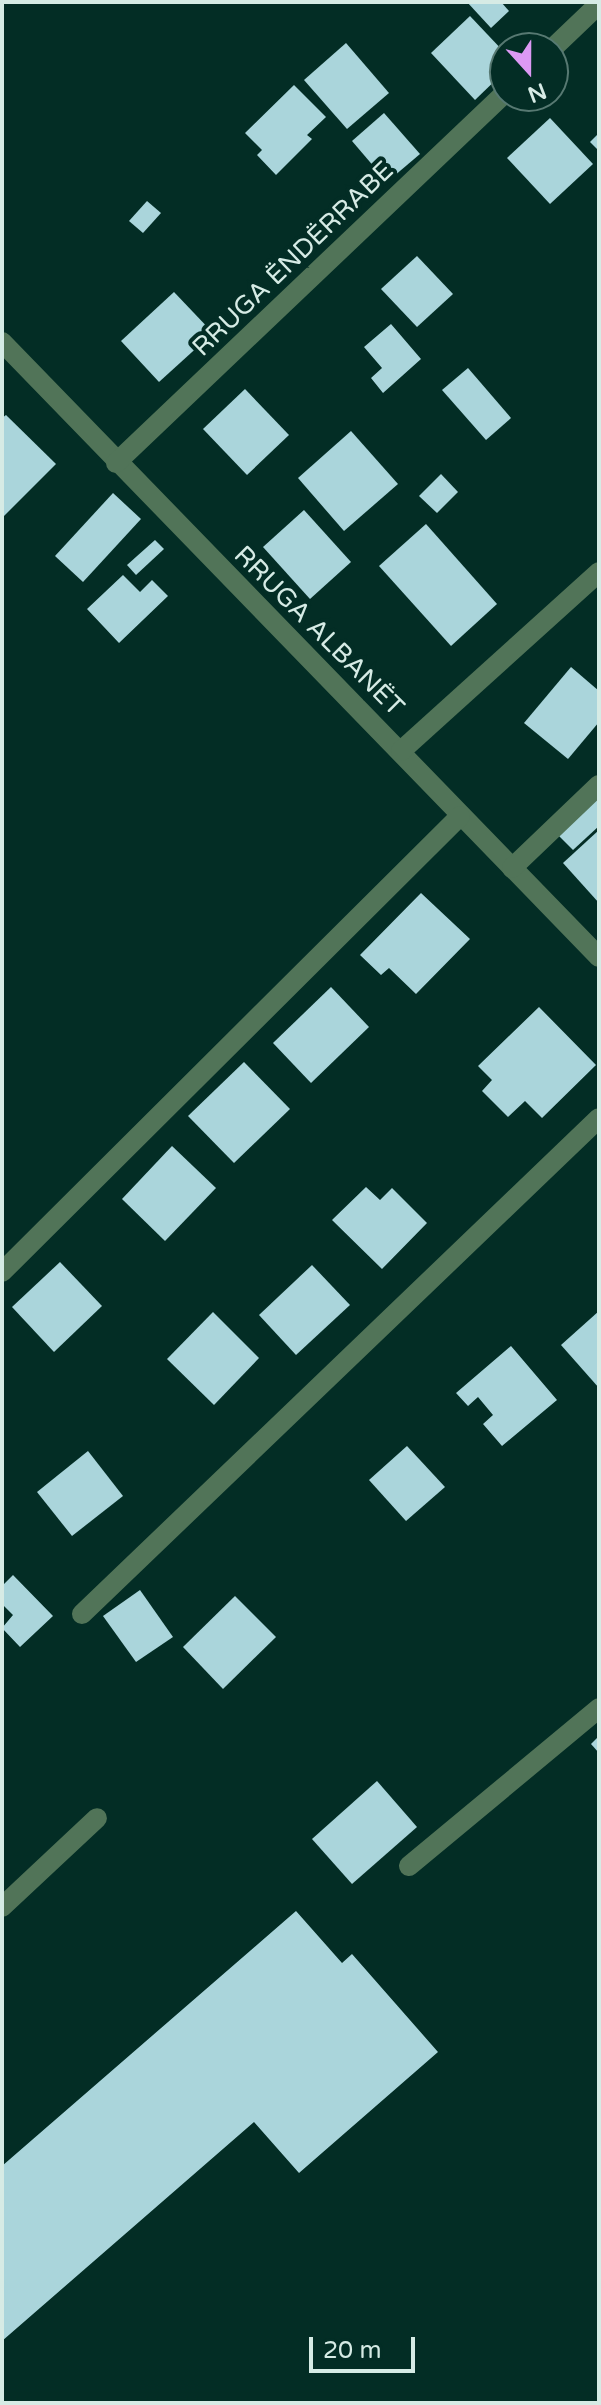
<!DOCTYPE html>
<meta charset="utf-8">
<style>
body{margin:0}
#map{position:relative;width:601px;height:2405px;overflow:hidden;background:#032d25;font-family:"Varela Round",sans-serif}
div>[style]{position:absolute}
.building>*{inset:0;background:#aad5db}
.minor>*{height:20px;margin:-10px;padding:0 10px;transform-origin:10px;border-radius:10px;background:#517458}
span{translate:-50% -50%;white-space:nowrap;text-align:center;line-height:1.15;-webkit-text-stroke:8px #032d25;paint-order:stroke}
.street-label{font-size:26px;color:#d6ebe5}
.frame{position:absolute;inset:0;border:4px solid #d6ebe5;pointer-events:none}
.north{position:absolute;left:489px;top:32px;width:80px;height:80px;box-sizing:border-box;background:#032d25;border:2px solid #577972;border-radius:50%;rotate:159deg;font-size:22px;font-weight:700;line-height:32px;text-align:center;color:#d6ebe5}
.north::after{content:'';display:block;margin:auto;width:28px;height:36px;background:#dc99f4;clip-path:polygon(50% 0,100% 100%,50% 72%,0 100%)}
.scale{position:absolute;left:309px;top:2337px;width:106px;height:36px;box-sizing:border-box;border:4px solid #d6ebe5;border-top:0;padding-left:10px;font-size:24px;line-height:28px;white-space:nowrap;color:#d6ebe5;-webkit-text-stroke:6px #032d25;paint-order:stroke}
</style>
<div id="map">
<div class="building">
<div style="clip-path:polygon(467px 2px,501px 2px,509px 11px,491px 28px)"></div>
<div style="clip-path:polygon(470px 16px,505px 53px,505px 71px,475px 100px,431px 53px)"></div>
<div style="clip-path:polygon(346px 43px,389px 93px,347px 129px,304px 80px)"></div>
<div style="clip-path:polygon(294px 85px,326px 117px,307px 135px,312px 139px,276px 175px,257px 155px,262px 150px,245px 133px)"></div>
<div style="clip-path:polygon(384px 113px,420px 154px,387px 182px,352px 141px)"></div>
<div style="clip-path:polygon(550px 118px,593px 164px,550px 204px,507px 158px)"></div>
<div style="clip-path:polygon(599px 133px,599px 151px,590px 142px)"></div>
<div style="clip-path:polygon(147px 201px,161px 213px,143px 233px,129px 221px)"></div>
<div style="clip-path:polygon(417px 256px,453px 294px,417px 327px,381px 289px)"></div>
<div style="clip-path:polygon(174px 292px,213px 333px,159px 382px,121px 341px)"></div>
<div style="clip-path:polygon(391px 324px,421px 359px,383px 393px,371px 378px,382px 368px,364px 347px)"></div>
<div style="clip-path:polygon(468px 368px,511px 418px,486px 440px,442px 390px)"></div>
<div style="clip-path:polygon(245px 389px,289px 435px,247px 475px,203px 429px)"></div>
<div style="clip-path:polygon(6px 415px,56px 464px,2px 518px,2px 418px)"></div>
<div style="clip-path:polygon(351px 431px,398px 484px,344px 531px,298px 478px)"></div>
<div style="clip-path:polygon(441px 474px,458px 492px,437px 513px,419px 496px)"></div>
<div style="clip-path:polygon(113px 493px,141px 519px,83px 582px,55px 556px)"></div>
<div style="clip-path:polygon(304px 510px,351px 562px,310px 599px,263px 547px)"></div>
<div style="clip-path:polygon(426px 524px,497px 604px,451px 646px,379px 566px)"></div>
<div style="clip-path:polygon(155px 540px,164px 549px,136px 575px,127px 565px)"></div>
<div style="clip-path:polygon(123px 575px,140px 592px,152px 580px,168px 596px,119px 643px,87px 609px)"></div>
<div style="clip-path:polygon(571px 667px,599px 691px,599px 722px,568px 759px,524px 723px)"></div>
<div style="clip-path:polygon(599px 798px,599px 826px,573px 850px,557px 834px)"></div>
<div style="clip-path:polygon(599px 830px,599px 903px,563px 863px)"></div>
<div style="clip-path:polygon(421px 893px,470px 939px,416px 994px,389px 968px,381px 975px,360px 955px)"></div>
<div style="clip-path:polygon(331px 987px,369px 1027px,311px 1083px,273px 1043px)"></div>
<div style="clip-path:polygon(539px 1007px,596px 1065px,542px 1118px,525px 1101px,508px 1117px,482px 1091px,492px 1080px,478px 1066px)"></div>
<div style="clip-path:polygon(244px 1062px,290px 1109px,234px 1163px,188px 1116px)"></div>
<div style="clip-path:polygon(172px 1146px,216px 1188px,165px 1241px,122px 1199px)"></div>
<div style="clip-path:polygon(366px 1187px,380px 1200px,392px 1188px,427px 1223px,382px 1269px,332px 1220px)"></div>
<div style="clip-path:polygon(60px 1262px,102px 1306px,54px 1352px,12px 1307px)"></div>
<div style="clip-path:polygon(312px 1265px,350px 1305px,296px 1355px,259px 1315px)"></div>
<div style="clip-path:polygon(599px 1311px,599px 1388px,561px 1345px)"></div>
<div style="clip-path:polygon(213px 1312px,259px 1358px,214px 1405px,167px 1359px)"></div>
<div style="clip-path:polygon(511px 1346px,557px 1400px,502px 1446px,483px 1424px,493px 1415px,478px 1397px,468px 1406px,456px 1393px)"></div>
<div style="clip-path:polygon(407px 1446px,445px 1487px,406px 1521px,369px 1480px)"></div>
<div style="clip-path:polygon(88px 1451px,123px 1496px,72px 1536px,37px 1492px)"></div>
<div style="clip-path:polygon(13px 1575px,53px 1616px,20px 1647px,2px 1628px,13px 1615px,2px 1604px,2px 1586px)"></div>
<div style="clip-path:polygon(140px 1590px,173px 1637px,136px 1662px,103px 1616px)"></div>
<div style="clip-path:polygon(235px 1596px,276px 1637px,223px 1689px,183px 1647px)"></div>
<div style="clip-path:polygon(599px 1736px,599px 1753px,591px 1744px)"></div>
<div style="clip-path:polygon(377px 1781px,417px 1827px,352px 1884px,312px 1839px)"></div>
<div style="clip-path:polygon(296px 1911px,342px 1963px,352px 1954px,438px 2052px,299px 2173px,254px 2122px,2px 2341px,2px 2166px)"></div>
</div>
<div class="minor">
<div style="left:553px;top:48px;width:64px;rotate:-43.7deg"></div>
<div style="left:2px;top:342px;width:857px;rotate:45.85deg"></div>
<div style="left:116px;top:463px;width:537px;rotate:-43.57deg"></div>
<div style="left:401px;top:751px;width:267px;rotate:-42.1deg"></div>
<div style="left:512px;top:868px;width:120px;rotate:-43.7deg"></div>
<div style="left:2px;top:1272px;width:646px;rotate:-44.87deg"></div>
<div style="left:82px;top:1614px;width:716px;rotate:-43.81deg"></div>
<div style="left:409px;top:1866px;width:247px;rotate:-39.7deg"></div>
<div style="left:2px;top:1907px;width:130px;rotate:-43.1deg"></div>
</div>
<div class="street-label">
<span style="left:293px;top:259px;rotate:-44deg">RRUGA ËNDËRRABE</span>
<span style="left:319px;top:631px;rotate:45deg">RRUGA ALBANËT</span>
</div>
<div class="frame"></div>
<div class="north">N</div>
<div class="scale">20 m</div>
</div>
